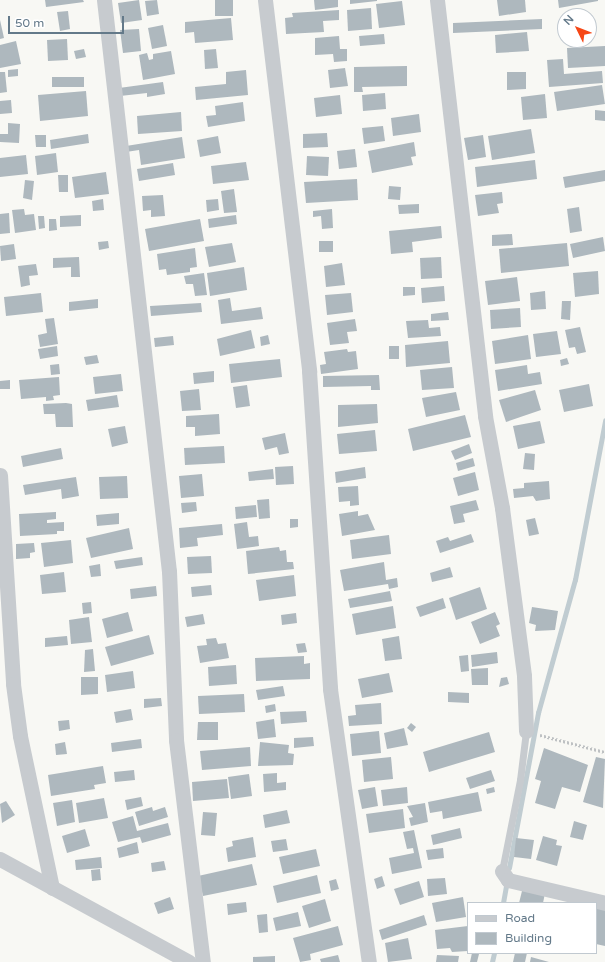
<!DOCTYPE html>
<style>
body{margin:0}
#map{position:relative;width:605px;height:962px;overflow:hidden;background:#f8f8f4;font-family:"Varela Round",sans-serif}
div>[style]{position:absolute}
.stream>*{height:4.5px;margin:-2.25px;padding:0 2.25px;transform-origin:2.25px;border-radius:2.25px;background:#c0ccd1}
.building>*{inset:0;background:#aeb8be}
.path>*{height:2.5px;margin-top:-1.25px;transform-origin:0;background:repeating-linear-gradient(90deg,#bec1c3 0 2px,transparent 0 4px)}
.service>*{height:7px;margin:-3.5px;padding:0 3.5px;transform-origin:3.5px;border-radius:3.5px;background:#c7cbcf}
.minor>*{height:15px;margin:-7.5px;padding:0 7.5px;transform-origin:7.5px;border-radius:7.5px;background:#c7cbcf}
span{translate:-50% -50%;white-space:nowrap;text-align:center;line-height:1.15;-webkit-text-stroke:4px #fff;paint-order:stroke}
.legend{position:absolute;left:467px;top:902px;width:130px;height:52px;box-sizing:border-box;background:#fff;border:1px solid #c1c9d0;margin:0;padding:5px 7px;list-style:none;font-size:12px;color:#637989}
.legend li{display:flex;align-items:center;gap:8px;height:20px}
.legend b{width:20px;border:1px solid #c1c9d0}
.north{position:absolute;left:557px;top:8px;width:40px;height:40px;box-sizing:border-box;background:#fff;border:1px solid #c1c9d0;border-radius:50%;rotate:313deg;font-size:11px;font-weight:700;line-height:16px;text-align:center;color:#637989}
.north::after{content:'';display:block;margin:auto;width:14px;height:18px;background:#f64716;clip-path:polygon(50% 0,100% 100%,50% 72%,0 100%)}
.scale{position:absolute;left:8px;top:16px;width:116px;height:18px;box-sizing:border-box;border:2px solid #637989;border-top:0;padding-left:5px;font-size:12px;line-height:14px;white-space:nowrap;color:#637989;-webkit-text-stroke:3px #fff;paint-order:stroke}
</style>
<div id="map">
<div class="stream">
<div style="left:509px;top:868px;width:158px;rotate:-79.4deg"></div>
<div style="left:538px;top:713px;width:138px;rotate:-74.5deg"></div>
<div style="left:575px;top:580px;width:162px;rotate:-79.3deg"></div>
<div style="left:503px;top:903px;width:17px;rotate:-80deg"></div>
<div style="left:492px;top:962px;width:9px;rotate:-77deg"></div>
</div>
<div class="building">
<div style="clip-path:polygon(45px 0,83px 0,84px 2px,46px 7px)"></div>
<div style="clip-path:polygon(139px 0,142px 20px,121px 23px,118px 3px)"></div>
<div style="clip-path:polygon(157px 0,159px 14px,147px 16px,145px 1px)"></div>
<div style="clip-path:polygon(215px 0,233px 0,233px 16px,215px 16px)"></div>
<div style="clip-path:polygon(314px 0,338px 0,338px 7px,315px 10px)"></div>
<div style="clip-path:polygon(350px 0,377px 0,377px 1px,350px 4px)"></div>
<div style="clip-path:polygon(497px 0,525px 0,526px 12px,499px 16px)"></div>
<div style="clip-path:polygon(558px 0,598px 0,598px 1px,559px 8px)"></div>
<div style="clip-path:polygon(402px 1px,405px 25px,379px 28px,376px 4px)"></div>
<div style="clip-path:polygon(371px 8px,372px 29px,348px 31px,347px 10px)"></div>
<div style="clip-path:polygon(339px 10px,339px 20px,323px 21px,324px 32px,286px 34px,285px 18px,293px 17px,292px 13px)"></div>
<div style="clip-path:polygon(68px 11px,70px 29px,60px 31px,57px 12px)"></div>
<div style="clip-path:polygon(231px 18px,233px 40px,195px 43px,194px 32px,185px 33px,185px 22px)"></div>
<div style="clip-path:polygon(542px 19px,542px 29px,453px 33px,453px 23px)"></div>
<div style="clip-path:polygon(0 20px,4px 38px,0 39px)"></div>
<div style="clip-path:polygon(163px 25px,167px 46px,152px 49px,148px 28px)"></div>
<div style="clip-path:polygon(139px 29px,141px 51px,123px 53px,120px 30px)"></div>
<div style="clip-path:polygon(527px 32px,529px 51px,496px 53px,495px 35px)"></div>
<div style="clip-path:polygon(384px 34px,385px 44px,360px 46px,359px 36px)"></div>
<div style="clip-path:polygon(339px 36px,340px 49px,347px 49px,347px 61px,334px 62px,333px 54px,315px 55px,315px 38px)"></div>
<div style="clip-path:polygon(67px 39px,68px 60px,48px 61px,47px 40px)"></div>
<div style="clip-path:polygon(16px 41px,21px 64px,0 68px,0 45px)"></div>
<div style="clip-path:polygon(605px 46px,605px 66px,568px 68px,567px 48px)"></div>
<div style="clip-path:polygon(84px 49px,86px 57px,76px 59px,74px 51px)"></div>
<div style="clip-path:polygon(216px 49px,218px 68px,205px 69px,204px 50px)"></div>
<div style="clip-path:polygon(171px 51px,175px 74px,143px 80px,139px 55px,147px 53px,149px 60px,153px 59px,153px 54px)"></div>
<div style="clip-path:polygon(563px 59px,564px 74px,602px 71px,603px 83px,549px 87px,547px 60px)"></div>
<div style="clip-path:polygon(407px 66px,407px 86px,362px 87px,363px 92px,354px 92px,354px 67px)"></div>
<div style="clip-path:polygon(345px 68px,348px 86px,330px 88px,328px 70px)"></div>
<div style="clip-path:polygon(18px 69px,18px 76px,8px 77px,8px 70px)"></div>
<div style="clip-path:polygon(246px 70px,248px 95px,196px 100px,195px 87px,226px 84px,226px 72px)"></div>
<div style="clip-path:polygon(0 72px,5px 72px,7px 92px,0 93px)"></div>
<div style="clip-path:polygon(507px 72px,526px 72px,526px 89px,507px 90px)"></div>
<div style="clip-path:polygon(52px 77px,84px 77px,84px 87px,52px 87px)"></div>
<div style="clip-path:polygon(163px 82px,165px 94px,147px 97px,147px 93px,120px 96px,119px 88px)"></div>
<div style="clip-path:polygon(602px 85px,605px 104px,557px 111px,554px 92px)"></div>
<div style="clip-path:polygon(86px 91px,88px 116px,40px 121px,38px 95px)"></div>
<div style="clip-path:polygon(385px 93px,386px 109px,363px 111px,362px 95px)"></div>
<div style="clip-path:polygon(545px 94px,547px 118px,523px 120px,521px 97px)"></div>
<div style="clip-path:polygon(340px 95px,342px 114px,316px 117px,314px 98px)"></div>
<div style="clip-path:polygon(11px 100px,12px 113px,0 114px,0 101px)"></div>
<div style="clip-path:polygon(243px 102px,245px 121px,208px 127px,206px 116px,216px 115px,215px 106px)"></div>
<div style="clip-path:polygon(595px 110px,605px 111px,605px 121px,595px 120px)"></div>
<div style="clip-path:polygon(181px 112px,182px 131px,138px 134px,137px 116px)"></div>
<div style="clip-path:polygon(419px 114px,421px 132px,393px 136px,391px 118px)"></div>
<div style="clip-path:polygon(8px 123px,20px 124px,19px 143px,0 142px,0 134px,8px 134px)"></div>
<div style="clip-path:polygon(383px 126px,385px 141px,364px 144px,362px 128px)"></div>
<div style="clip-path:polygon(531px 129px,535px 153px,492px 160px,488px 136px)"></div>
<div style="clip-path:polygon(327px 133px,328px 147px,303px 148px,303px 134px)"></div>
<div style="clip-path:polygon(88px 134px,89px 143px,51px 149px,50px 140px)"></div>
<div style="clip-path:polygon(35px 135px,46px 135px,46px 147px,36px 147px)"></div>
<div style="clip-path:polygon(483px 135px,486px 157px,468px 160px,464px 138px)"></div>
<div style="clip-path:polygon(218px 136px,221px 153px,200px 157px,197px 140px)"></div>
<div style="clip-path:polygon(182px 137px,185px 158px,141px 165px,139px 150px,126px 152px,126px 146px)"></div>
<div style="clip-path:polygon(414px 142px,416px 156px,411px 157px,413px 165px,372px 173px,368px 151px)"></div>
<div style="clip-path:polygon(355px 149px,357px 167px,339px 169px,337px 151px)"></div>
<div style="clip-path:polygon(56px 153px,58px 172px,37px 175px,35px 156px)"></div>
<div style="clip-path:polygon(26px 155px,28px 174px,0 177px,0 158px)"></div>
<div style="clip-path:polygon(307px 156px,329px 157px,328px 176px,306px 175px)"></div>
<div style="clip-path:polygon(535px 160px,537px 179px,477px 187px,475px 167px)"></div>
<div style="clip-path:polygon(246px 162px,249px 180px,213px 184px,211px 166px)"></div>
<div style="clip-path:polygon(173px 163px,175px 175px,139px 181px,137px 169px)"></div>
<div style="clip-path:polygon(605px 170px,605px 181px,565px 188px,563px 177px)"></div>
<div style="clip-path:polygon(106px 172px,109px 194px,75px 198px,72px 177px)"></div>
<div style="clip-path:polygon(58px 175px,68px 175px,68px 192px,59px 192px)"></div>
<div style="clip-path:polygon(357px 179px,358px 200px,306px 203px,304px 182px)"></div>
<div style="clip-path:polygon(25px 180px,34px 181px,32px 200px,23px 198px)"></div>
<div style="clip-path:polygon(389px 186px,401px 187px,400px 200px,388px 199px)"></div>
<div style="clip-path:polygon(234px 189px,237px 212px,224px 213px,221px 191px)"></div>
<div style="clip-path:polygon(502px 192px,503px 203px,497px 204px,499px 213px,478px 216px,475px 195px)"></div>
<div style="clip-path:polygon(163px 195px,165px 216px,151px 217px,151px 210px,143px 211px,142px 196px)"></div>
<div style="clip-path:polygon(103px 199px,104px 210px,93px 211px,92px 201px)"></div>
<div style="clip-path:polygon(218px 199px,219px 210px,207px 212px,206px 200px)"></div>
<div style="clip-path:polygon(419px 204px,419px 213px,399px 214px,398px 205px)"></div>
<div style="clip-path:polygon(579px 207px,582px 231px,570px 233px,567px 209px)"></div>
<div style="clip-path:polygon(24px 209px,25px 215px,34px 214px,36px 230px,15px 233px,12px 210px)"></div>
<div style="clip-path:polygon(332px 209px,333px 228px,322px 229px,321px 216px,313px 217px,313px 211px)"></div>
<div style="clip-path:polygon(9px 213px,10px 233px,0 234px,0 214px)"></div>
<div style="clip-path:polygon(81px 215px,81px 226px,60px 227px,60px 216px)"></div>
<div style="clip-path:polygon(236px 215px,237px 224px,209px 228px,208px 219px)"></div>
<div style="clip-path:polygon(38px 216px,44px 216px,45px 228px,39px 229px)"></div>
<div style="clip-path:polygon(49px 219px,56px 219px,57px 230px,49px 231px)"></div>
<div style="clip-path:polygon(200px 219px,204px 241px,149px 251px,145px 229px)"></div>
<div style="clip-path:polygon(441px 226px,442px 238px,412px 242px,413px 252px,391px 254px,389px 231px)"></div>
<div style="clip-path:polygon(512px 234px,513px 245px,492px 246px,492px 235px)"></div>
<div style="clip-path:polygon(603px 237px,605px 251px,573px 258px,570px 244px)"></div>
<div style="clip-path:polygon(108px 241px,109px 248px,99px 250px,98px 242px)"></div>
<div style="clip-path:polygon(319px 241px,333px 241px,333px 252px,319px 252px)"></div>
<div style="clip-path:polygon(232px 243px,236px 262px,209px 267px,205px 247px)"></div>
<div style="clip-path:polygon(567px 243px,569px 266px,501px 273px,499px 249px)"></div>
<div style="clip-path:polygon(14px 244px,16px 259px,1px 261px,0 246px)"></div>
<div style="clip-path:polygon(195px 248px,197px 267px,190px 268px,190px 272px,167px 275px,166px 269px,159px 270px,157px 254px)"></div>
<div style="clip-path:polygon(79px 257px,80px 277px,71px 277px,71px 267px,53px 268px,53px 258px)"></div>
<div style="clip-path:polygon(441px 257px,442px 278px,421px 279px,420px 258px)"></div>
<div style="clip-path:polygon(342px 263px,345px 285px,326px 287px,324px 266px)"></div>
<div style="clip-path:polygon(36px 264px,38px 275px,29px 276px,30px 285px,21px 287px,18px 266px)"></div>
<div style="clip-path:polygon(244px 267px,247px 290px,210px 296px,207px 273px)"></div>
<div style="clip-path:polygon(598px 271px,599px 294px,575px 297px,573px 273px)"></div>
<div style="clip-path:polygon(204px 273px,207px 295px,195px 296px,193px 284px,186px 284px,184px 276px)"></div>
<div style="clip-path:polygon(517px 277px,520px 301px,488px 305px,485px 281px)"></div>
<div style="clip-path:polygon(444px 286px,445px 301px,422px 303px,421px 288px)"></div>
<div style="clip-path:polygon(403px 287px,415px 287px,415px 295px,403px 296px)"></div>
<div style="clip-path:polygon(545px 291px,546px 309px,531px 310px,530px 293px)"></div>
<div style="clip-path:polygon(41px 293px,43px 312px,6px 316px,4px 297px)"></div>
<div style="clip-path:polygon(351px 293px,353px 312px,327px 315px,325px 295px)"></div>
<div style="clip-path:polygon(230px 298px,232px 311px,261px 307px,263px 319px,221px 324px,218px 300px)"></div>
<div style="clip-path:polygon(98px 299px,98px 308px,69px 311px,69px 302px)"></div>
<div style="clip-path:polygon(562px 301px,571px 301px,570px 320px,561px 319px)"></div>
<div style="clip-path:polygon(201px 303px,202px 312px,151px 316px,150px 306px)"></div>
<div style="clip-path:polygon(520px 308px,521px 327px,491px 329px,490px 310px)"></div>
<div style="clip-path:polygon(448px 312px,449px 320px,431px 321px,431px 314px)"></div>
<div style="clip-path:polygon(54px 318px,58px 344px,40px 347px,38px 335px,47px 333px,45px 319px)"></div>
<div style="clip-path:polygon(355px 319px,357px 331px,347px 332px,349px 343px,330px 345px,327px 323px)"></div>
<div style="clip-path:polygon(428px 320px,429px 328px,440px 327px,441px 336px,408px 338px,406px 321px)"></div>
<div style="clip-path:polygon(580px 327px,586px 352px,577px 354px,575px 347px,569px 348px,565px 330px)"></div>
<div style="clip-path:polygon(251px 330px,255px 348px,220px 356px,217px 339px)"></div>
<div style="clip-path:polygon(557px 331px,561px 354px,536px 357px,533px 334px)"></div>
<div style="clip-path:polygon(268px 335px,270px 344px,261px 346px,260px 337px)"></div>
<div style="clip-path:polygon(528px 335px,531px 359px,495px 364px,492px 341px)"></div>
<div style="clip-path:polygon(173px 336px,174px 345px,155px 347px,154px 338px)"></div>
<div style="clip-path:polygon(448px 341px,450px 363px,406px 367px,405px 345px)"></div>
<div style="clip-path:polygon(57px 346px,58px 356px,40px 359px,38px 349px)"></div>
<div style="clip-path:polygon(389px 346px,399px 346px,399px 359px,389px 359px)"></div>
<div style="clip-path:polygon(347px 349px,348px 352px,356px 351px,358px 369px,321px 374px,320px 365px,326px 364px,324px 352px)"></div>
<div style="clip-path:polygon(97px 355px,99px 363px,86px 365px,84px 357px)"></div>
<div style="clip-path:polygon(567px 358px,569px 364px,561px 366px,560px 360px)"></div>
<div style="clip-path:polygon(280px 359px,282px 377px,231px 383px,229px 364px)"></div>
<div style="clip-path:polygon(59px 364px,60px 374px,51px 375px,50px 365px)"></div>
<div style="clip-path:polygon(527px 365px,528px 374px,540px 372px,542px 384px,498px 391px,495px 370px)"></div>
<div style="clip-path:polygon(452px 367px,454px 388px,422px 390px,420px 370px)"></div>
<div style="clip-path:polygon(214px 371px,214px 382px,194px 384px,193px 373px)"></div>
<div style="clip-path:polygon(121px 374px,123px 391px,95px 394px,93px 377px)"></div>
<div style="clip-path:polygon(379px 375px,380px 390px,371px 390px,371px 386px,323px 387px,323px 376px)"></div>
<div style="clip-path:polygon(59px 377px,60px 395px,53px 396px,54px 400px,46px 401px,46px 397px,21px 399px,19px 380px)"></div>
<div style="clip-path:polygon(10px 380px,10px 389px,0 389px,0 381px)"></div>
<div style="clip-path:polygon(589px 384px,593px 406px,564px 412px,559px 390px)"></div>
<div style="clip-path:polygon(247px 385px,250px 406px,236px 408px,233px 387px)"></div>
<div style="clip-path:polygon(199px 389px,201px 410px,182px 411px,180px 391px)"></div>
<div style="clip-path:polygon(535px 390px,541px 410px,506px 422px,499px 400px)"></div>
<div style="clip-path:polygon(456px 392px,460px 410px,426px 417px,422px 398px)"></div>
<div style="clip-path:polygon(117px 395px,119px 407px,88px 411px,86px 400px)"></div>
<div style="clip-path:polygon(66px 403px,72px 404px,73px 427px,56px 427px,55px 414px,44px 414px,43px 404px)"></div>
<div style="clip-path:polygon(377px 404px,378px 423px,338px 427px,338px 405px)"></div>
<div style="clip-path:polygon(219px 414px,220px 434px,195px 436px,195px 427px,186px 427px,186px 416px)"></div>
<div style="clip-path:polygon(465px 415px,471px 437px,413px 451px,408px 429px)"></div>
<div style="clip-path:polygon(540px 421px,545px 443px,518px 449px,513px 426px)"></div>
<div style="clip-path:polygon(125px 426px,128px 443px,112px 447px,108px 429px)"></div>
<div style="clip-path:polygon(375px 430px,377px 451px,339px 454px,337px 434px)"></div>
<div style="clip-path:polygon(285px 433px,289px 453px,279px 455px,277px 447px,265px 450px,262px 438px)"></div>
<div style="clip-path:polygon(469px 444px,472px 453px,455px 460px,451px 451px)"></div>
<div style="clip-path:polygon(224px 446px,225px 463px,185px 465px,184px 448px)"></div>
<div style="clip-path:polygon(61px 448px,63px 459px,23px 467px,21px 456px)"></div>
<div style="clip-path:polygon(525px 453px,535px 454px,534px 470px,523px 469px)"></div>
<div style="clip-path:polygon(473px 458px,475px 466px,458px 471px,456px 463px)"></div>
<div style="clip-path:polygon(293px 466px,294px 484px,276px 485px,275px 467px)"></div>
<div style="clip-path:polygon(365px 467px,366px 478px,336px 483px,335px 472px)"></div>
<div style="clip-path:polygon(273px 469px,274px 479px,249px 481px,248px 472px)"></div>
<div style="clip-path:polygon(475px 472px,479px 490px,458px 496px,453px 478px)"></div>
<div style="clip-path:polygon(202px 474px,204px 496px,181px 498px,179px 476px)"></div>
<div style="clip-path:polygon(127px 476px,128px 498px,100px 499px,99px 477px)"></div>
<div style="clip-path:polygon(76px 477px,79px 496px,62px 499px,61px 489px,25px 495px,23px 485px)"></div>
<div style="clip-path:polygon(549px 481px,550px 499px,536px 501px,533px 496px,514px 498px,513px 489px,524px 488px,524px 483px)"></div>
<div style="clip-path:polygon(358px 486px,359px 505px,350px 506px,350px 501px,339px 502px,338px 487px)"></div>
<div style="clip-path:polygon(269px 499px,270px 518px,259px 519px,257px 500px)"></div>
<div style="clip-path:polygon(476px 500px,479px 510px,463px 514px,465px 522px,454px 524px,450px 506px)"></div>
<div style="clip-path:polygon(196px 502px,197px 511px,182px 513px,181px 503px)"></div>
<div style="clip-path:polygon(256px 505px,257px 517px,236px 519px,235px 507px)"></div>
<div style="clip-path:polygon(358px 511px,358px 516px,368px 514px,375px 530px,342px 536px,339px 514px)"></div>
<div style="clip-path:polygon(56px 512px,56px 519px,47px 520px,47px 523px,64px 522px,64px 531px,57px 531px,57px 534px,20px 536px,19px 514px)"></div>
<div style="clip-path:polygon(119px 513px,119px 524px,97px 526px,96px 515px)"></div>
<div style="clip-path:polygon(535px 518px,539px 534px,529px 536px,526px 520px)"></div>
<div style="clip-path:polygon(290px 519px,298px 519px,298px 527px,290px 528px)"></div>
<div style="clip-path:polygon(247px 522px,249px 537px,258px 536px,259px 546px,237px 549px,234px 524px)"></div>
<div style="clip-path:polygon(222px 524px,223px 535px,197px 538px,198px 546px,180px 548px,179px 528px)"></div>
<div style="clip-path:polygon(129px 528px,133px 549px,91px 558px,86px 538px)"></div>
<div style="clip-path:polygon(471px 534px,474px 542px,440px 553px,436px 541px,448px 537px,450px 541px)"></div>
<div style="clip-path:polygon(389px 535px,391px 554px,352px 559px,350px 540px)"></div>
<div style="clip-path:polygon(71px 540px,73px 563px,44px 567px,41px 543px)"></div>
<div style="clip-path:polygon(34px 543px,35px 552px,30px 553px,30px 558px,16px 559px,16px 544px)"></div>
<div style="clip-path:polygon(279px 547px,280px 551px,286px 550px,287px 562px,293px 562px,294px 569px,248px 574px,246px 551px)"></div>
<div style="clip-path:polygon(211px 556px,212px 573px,188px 574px,187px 557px)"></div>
<div style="clip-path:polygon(142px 557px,143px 565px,116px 569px,114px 561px)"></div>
<div style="clip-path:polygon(384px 562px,386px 580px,397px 578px,398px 587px,389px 589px,388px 584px,344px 591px,340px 570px)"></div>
<div style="clip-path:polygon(100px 564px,101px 576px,91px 577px,89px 566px)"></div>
<div style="clip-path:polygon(450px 567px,453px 577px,432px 582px,430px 573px)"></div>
<div style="clip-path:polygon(64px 572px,66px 592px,42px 594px,40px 575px)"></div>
<div style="clip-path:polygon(294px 575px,296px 596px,259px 601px,256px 580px)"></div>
<div style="clip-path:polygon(211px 585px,212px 595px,192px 597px,191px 587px)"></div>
<div style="clip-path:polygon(156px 586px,157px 596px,131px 599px,130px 589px)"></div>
<div style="clip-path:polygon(480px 587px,487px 609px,456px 620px,449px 598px)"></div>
<div style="clip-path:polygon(390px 591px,392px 601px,350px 608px,348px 599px)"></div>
<div style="clip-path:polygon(443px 598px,446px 608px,420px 617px,416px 607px)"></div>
<div style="clip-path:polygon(91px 602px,92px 613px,83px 614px,82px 603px)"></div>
<div style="clip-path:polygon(393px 606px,396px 628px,356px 635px,352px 614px)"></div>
<div style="clip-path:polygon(532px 607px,558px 611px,555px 630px,535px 631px,536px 625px,529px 623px)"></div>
<div style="clip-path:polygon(128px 612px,133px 631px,107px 638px,102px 619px)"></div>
<div style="clip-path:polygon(495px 612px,500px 624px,496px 626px,500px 636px,480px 644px,471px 622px)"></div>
<div style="clip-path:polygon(296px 613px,297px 623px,282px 625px,281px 615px)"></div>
<div style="clip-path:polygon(203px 614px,205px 624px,187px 627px,185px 617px)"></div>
<div style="clip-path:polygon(89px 617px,92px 642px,71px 644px,69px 620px)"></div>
<div style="clip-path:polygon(149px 635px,154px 654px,111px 666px,105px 647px)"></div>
<div style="clip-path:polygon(67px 636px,68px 645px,45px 647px,45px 638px)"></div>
<div style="clip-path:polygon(399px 636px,402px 659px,385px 661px,382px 639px)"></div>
<div style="clip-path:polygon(216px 638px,218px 644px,226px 643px,229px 658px,200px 663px,197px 646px,207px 645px,206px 639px)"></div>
<div style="clip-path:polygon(305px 643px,307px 652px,298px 653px,296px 644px)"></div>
<div style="clip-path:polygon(93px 649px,95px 671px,84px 672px,85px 650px)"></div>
<div style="clip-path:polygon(497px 652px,498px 663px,472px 667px,471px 655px)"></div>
<div style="clip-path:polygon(468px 655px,469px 671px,461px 672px,459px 656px)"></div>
<div style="clip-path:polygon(304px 656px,304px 664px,310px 663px,310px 679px,256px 681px,255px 658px)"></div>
<div style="clip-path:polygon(236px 665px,237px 684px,209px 686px,208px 667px)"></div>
<div style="clip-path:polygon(488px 668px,488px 685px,472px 685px,471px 669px)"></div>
<div style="clip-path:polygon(133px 671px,135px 688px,107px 692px,105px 675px)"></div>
<div style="clip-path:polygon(389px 673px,393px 692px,362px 698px,358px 679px)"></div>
<div style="clip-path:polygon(81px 677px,98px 677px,98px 694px,81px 695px)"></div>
<div style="clip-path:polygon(507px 677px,509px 684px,499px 687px,501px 678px)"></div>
<div style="clip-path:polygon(283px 686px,285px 696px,258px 700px,256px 690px)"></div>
<div style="clip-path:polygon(448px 692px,469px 693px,469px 703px,448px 702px)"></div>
<div style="clip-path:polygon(244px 694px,245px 712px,199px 714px,198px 696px)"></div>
<div style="clip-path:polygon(161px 698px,162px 706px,144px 708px,144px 699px)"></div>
<div style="clip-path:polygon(381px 703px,382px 724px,349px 726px,348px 716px,356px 715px,355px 705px)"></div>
<div style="clip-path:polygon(275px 704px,276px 711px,266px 713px,265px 706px)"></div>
<div style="clip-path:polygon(131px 709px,133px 720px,116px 723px,114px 712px)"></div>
<div style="clip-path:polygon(306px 711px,307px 722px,281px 724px,280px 712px)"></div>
<div style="clip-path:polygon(274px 719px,276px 737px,258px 739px,256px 722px)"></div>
<div style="clip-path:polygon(69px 720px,70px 729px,59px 731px,58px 721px)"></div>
<div style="clip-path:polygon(198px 722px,218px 722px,218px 740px,197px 740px)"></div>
<div style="clip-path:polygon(411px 723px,416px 727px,412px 732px,407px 728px)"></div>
<div style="clip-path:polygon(404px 728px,408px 745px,387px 749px,384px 733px)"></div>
<div style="clip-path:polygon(379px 731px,381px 753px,352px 756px,350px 734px)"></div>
<div style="clip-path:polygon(489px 732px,495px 752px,429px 772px,423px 752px)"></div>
<div style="clip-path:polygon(313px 737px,314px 746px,294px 748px,294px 738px)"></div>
<div style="clip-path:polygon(141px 739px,142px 748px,112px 752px,111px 743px)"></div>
<div style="clip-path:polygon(65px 742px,67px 754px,56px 755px,55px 744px)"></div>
<div style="clip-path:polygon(260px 742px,289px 745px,288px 753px,294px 754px,293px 765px,258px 766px)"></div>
<div style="clip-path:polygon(250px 747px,251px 766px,202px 770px,200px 751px)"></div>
<div style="clip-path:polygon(544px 748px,588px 765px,580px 792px,562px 787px,555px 809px,535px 803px,541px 781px,535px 779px)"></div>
<div style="clip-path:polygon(391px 757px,393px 779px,364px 782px,362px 760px)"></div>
<div style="clip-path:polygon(596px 757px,605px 759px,603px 808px,583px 802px)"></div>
<div style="clip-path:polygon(103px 766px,106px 783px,94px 785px,95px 789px,51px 796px,48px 775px)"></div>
<div style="clip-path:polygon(134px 770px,135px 780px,115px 782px,114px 772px)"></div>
<div style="clip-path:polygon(491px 770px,495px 781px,470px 789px,466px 778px)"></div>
<div style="clip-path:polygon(277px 773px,277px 783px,286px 782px,286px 790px,264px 792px,263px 774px)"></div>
<div style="clip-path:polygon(249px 774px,252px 796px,231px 799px,228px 777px)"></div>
<div style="clip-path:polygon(227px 779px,229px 798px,193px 801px,192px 782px)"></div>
<div style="clip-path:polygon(375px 787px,378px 806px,362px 809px,358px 790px)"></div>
<div style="clip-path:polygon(407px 787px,408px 803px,383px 806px,381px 790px)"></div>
<div style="clip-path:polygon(494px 787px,495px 792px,487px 794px,486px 789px)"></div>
<div style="clip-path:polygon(478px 792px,482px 811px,443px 819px,442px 811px,430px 813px,428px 802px)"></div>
<div style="clip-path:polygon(141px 797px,143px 806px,127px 810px,125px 800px)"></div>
<div style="clip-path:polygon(104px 798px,108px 818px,79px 823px,76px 803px)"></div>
<div style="clip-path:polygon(72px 800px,75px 822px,57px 826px,53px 803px)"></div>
<div style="clip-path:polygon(6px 801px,15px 815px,2px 823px,0 804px)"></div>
<div style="clip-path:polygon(425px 803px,428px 822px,411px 826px,409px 818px,413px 817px,407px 806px)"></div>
<div style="clip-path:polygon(152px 807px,153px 811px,165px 807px,168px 817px,139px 826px,135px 812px)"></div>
<div style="clip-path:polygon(403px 809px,405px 828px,369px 833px,366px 814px)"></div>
<div style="clip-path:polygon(287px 810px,290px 823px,265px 828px,263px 815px)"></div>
<div style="clip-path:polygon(203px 812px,217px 813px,215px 836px,201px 835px)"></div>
<div style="clip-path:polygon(133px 816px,137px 831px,168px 823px,171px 835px,142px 843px,140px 837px,118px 842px,112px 822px)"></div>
<div style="clip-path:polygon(574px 821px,587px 825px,583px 840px,570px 837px)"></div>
<div style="clip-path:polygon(460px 828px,462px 838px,433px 845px,431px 835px)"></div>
<div style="clip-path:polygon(85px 829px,90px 846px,67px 853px,62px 836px)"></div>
<div style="clip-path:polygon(414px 830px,422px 868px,392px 874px,389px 858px,414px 853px,413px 848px,407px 849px,403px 832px)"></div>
<div style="clip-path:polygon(543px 836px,557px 840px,556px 845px,562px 846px,557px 866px,536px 860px)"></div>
<div style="clip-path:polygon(253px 837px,256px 857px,228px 862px,226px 848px,233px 846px,232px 841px)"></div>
<div style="clip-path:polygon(516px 838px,534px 840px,531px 859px,514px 857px)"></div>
<div style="clip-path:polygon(286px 839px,288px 850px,273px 852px,271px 841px)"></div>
<div style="clip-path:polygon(137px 842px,139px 853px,119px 858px,117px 848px)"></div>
<div style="clip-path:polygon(443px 848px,444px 858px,428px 860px,426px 850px)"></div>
<div style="clip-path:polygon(316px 849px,320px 866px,283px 874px,279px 857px)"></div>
<div style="clip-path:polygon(101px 857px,102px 868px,76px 870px,75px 860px)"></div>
<div style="clip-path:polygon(164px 861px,166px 870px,152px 872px,151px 863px)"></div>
<div style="clip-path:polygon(252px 864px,257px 885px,203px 896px,198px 876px)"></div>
<div style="clip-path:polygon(100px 869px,101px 880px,92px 881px,91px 870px)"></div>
<div style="clip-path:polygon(317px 875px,321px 893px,277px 903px,273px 886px)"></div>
<div style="clip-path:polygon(382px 876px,385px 886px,377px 889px,374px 879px)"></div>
<div style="clip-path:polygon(445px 878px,447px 894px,428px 896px,427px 879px)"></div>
<div style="clip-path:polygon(336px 879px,339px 889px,331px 891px,329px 881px)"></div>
<div style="clip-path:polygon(419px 881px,424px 897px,400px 905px,394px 889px)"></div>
<div style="clip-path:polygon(523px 887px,545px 893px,543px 903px,519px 903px)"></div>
<div style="clip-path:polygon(170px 897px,174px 909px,158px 914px,154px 903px)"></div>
<div style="clip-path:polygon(463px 897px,466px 917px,436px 922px,432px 903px)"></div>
<div style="clip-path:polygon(325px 899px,331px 921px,309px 928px,302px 906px)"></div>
<div style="clip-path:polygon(246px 902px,247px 912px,228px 915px,227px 904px)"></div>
<div style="clip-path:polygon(596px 907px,605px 909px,605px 946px,596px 944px)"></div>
<div style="clip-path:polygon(298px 912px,301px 926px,276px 931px,273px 918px)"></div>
<div style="clip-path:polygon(267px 914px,268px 932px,259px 933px,257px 915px)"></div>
<div style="clip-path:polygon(424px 915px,427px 925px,382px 940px,379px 930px)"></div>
<div style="clip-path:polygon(338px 926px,343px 945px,310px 954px,311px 960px,300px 962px,293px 938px)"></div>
<div style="clip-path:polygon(468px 926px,468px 951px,452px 952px,450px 948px,437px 949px,435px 930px)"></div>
<div style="clip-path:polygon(408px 938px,412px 959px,388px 962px,385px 943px)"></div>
<div style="clip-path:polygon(472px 953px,479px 954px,477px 962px,470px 962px)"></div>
<div style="clip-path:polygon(515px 953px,527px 953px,525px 962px,513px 962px)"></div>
<div style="clip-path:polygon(338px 955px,340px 962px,321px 962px,320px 959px)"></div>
<div style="clip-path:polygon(437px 955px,459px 956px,458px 962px,436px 962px)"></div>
<div style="clip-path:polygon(275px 956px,275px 962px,253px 962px,253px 957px)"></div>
<div style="clip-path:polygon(531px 957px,549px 962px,530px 962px)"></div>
</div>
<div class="path">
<div style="left:540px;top:735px;width:67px;rotate:14.7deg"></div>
</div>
<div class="service">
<div style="left:502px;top:871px;width:93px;rotate:-78.8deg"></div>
<div style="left:520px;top:780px;width:49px;rotate:-83deg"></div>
</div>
<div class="minor">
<div style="left:104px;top:0;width:575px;rotate:83.51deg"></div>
<div style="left:169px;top:571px;width:169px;rotate:87.6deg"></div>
<div style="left:176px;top:740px;width:224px;rotate:83.1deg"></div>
<div style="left:265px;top:0;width:374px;rotate:83.2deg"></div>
<div style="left:309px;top:371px;width:319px;rotate:86.2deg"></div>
<div style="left:330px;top:689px;width:276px;rotate:81.9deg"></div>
<div style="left:437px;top:0;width:419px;rotate:83.4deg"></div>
<div style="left:485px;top:416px;width:94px;rotate:79.5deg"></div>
<div style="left:502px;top:508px;width:169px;rotate:82.5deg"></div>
<div style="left:524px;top:676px;width:55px;rotate:87.9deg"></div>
<div style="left:0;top:475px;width:209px;rotate:86.4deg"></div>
<div style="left:13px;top:684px;width:52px;rotate:82.3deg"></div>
<div style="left:20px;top:736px;width:155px;rotate:78.1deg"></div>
<div style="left:0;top:859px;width:215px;rotate:28.6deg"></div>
<div style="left:502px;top:871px;width:11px;rotate:56deg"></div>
<div style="left:508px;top:880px;width:100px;rotate:13.3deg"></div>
</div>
<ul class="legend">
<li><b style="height:5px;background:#c7cbcf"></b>Road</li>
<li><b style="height:11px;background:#aeb8be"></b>Building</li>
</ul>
<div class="north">N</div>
<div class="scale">50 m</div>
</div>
